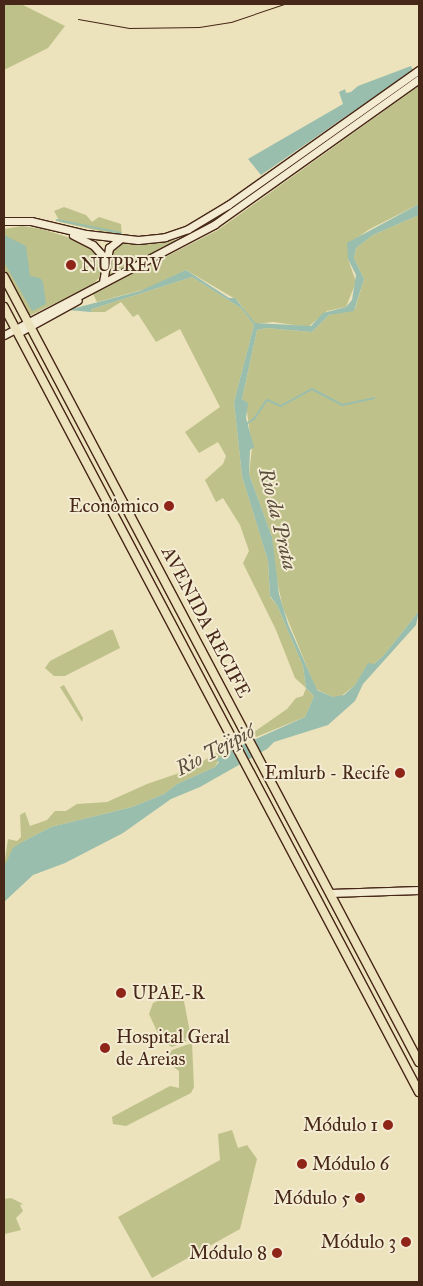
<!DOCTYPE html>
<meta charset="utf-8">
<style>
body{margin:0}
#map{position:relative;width:423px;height:1286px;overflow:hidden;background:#ece2bb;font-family:"IM FELL Great Primer",serif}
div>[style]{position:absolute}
.green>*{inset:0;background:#bfc18b}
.water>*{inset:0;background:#99bead}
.stream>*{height:2px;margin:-1px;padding:0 1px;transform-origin:1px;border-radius:1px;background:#99bead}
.roads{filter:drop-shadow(1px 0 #472717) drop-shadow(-1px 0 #472717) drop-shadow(0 1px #472717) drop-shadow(0 -1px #472717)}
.secondary>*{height:7px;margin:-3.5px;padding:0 3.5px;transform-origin:3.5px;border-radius:3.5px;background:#f3ecd3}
.primary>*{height:8px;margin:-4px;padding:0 4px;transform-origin:4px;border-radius:4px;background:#ece2bb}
.tram>*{height:1px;margin:-0.5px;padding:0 0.5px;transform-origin:0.5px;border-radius:0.5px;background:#472717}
.dots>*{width:14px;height:14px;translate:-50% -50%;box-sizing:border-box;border:2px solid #f3ecd3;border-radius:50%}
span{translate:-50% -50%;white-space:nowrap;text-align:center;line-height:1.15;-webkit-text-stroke:4px #f3ecd3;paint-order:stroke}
.poi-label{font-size:19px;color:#472717}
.left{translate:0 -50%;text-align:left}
.right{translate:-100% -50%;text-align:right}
.street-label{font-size:19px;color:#472717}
.water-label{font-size:20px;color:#5c4d3c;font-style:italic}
.frame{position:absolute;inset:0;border:5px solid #472717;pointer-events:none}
</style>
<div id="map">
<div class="green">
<div style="clip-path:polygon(4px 4px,21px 4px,65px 26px,48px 48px,4px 70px)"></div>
<div style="clip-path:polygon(419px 86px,419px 204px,368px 230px,349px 244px,348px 259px,356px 282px,346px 307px,327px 311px,308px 327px,273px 322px,255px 324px,237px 300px,186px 270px,150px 288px,97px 302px,93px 294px,218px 230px)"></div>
<div style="clip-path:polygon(64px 207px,86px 215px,92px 222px,99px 217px,121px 224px,122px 236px,60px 222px,54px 211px)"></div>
<div style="clip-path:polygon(419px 215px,419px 611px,384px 655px,374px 664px,368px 664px,355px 685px,340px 697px,333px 697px,316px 689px,283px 608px,273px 562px,272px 537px,249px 474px,252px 448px,246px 405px,242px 399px,257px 330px,266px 328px,312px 332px,329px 315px,355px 309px,364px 279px,354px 258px,356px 248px,373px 235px)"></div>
<div style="clip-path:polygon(22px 226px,42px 229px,83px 242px,97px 251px,102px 269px,101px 276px,92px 285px,29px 316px,4px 270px,4px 229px)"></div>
<div style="clip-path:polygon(189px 237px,108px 278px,111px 249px,116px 243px,153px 244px)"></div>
<div style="clip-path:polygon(192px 277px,241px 308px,254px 325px,234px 402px,242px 476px,268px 561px,270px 597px,277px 605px,303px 666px,306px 688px,314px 696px,305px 717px,256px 737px,254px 732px,287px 709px,296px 698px,303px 696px,306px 688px,295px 678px,276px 630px,243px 563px,249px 551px,240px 525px,223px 498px,216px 502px,205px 480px,223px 464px,226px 456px,218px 442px,199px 453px,185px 432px,220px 407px,180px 329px,156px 342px,138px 314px,133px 317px,121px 302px,105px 312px,91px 312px,92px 309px)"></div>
<div style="clip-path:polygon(110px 630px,113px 630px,120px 648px,65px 676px,54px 676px,45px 668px,50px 661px)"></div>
<div style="clip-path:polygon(64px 685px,83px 718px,82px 722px,60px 687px)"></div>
<div style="clip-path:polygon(228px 746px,231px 750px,219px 759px,215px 767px,177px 784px,164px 794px,132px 807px,51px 827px,24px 841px,4px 867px,8px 839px,17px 841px,21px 837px,20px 815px,25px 812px,30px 826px,47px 820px,55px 811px,66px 811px,77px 804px,107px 802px,147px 784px,188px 770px)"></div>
<div style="clip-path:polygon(170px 995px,184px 1001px,190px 1033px,187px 1041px,172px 1047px,161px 1040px,149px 1014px,153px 1003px)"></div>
<div style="clip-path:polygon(192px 1043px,194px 1087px,191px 1093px,126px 1126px,113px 1124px,112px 1117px,170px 1086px,179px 1088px,179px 1071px,167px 1062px,165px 1057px,172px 1050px)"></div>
<div style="clip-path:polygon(232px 1130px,238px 1148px,247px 1145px,257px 1159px,240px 1229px,152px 1278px,118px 1217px,220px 1160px,218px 1134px)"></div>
<div style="clip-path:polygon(11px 1198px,23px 1204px,20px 1205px,23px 1211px,16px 1218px,21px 1230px,5px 1234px,5px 1237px,4px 1199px)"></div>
</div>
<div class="water">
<div style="clip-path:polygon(411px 66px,413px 70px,261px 175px,248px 159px,343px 104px,339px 92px,345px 89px,346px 93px,351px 92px,358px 86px)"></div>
<div style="clip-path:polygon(419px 204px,419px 215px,373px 235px,356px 248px,354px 258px,364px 279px,354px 311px,329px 315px,312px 332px,266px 328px,257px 330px,242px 399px,248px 403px,246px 418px,254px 447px,250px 450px,249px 474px,272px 537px,279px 594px,288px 624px,317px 690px,333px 697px,344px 695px,355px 685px,368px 663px,374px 664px,384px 655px,419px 611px,416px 625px,363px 684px,355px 701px,328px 725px,274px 742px,267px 749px,200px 787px,171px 799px,123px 833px,65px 863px,33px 875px,4px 902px,4px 867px,13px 848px,24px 841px,51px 827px,132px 807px,164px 794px,177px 784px,215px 767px,219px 762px,216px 760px,229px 751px,305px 717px,314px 696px,306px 688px,303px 666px,277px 605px,270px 596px,268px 561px,242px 476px,234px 402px,254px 325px,241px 308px,192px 277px,92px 309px,91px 312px,68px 310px,140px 291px,186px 270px,229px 298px,235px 298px,255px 323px,311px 326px,323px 313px,346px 307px,352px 300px,356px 275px,348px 259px,347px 243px)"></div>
<div style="clip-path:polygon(4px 235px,26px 246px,30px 276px,40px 278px,43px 282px,46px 304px,32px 311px,4px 262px)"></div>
</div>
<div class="stream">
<div style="left:57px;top:220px;width:65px;rotate:11.5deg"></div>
<div style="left:246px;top:424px;width:9px;rotate:-32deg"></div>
<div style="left:254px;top:419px;width:23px;rotate:-56deg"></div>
<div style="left:267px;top:400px;width:15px;rotate:23deg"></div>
<div style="left:281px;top:406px;width:35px;rotate:-29deg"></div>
<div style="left:312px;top:389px;width:34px;rotate:28deg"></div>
<div style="left:342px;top:405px;width:33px;rotate:-12deg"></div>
</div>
<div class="roads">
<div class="secondary">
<div style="left:4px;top:221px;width:27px"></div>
<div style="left:31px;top:221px;width:57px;rotate:13.3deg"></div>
<div style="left:86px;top:234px;width:52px;rotate:6.6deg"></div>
<div style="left:138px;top:240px;width:27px;rotate:-6deg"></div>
<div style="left:165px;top:237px;width:24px;rotate:-19deg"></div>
<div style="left:188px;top:229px;width:47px;rotate:-31deg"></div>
<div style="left:228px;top:205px;width:234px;rotate:-35.3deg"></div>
<div style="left:73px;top:235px;width:22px;rotate:27deg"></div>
<div style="left:93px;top:245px;width:12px;rotate:48deg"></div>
<div style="left:101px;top:254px;width:15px;rotate:74deg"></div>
<div style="left:103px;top:282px;width:35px;rotate:-80deg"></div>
<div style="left:109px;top:248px;width:13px;rotate:-39deg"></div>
<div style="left:18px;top:333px;width:68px;rotate:-28.8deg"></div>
<div style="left:4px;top:335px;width:238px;rotate:-27.7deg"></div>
<div style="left:215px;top:224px;width:250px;rotate:-35.4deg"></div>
<div style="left:330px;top:893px;width:89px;rotate:-1.9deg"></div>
</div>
<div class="primary">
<div style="left:4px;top:277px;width:888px;rotate:62.14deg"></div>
<div style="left:4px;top:307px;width:888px;rotate:62.14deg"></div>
</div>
</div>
<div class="tram">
<div style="left:78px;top:19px;width:52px;rotate:10deg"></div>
<div style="left:129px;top:28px;width:70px;rotate:-0.8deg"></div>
<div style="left:199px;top:27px;width:32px;rotate:-9deg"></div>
<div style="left:231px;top:22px;width:56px;rotate:-18.8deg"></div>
</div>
<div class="dots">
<div style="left:71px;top:265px;background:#8f2418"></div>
<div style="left:169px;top:506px;background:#8f2418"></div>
<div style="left:400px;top:773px;background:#8f2418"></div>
<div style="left:121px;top:993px;background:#8f2418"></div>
<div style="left:105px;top:1048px;background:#8f2418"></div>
<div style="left:388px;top:1125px;background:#8f2418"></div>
<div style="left:302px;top:1164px;background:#8f2418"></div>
<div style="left:360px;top:1198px;background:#8f2418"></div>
<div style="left:406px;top:1242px;background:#8f2418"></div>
<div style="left:277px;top:1253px;background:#8f2418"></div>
</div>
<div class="poi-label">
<span class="left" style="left:81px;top:265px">NUPREV</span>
<span class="right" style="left:159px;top:506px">Econômico</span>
<span class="right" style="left:390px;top:773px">Emlurb - Recife</span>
<span class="left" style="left:132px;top:993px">UPAE-R</span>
<span class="left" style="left:116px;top:1048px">Hospital Geral<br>de Areias</span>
<span class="right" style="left:378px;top:1125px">Módulo 1</span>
<span class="left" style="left:312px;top:1164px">Módulo 6</span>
<span class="right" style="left:350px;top:1198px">Módulo 5</span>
<span class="right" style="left:396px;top:1242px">Módulo 3</span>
<span class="right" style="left:267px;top:1253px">Módulo 8</span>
</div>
<div class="street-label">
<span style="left:206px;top:622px;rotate:62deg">AVENIDA RECIFE</span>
</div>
<div class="water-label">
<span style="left:278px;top:519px;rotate:76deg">Rio da Prata</span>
<span style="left:215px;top:750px;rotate:-28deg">Rio Tejipió</span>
</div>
<div class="frame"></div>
</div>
